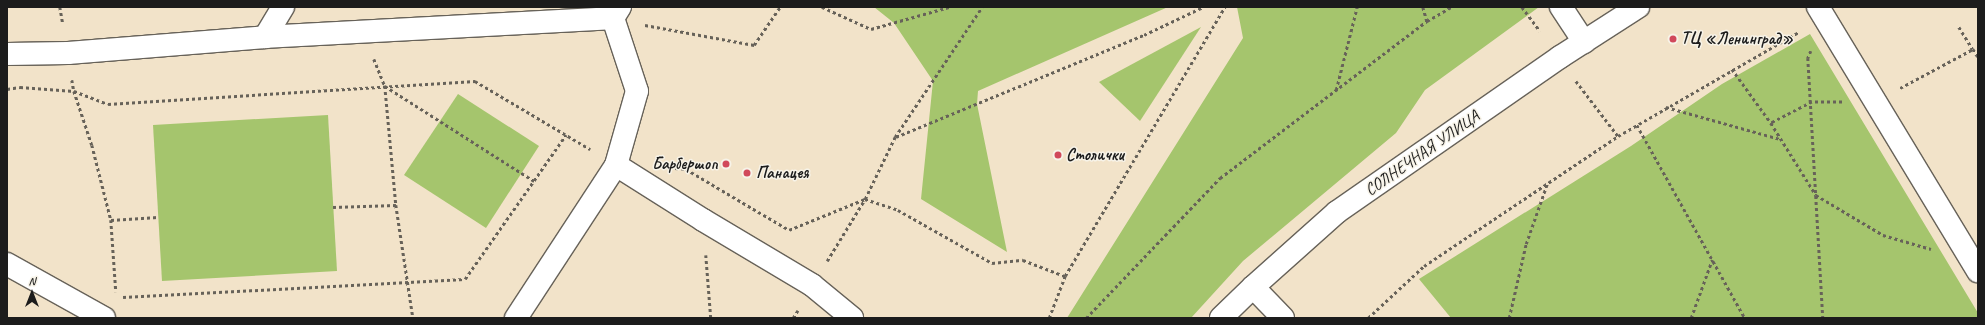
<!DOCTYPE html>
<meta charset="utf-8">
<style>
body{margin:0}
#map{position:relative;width:1985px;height:325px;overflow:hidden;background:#f2e3c9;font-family:Caveat,sans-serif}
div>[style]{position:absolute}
.green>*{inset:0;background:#a5c56d}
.path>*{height:2.5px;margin-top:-1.25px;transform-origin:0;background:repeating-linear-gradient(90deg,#676259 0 3px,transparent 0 6px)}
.roads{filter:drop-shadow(1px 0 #676259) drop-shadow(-1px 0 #676259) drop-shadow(0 1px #676259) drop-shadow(0 -1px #676259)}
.minor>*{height:22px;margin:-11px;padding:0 11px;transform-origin:11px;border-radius:11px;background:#fff}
.dots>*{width:11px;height:11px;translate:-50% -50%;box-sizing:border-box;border:2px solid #f7f3e8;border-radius:50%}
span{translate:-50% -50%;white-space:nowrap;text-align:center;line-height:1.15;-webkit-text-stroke:3px #f7f3e8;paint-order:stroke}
.poi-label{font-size:17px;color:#1c1c1c;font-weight:700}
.left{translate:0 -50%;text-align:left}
.right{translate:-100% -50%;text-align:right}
.street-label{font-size:17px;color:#1c1c1c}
.frame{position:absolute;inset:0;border:8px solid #1c1c1c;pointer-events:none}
.north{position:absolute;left:12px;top:273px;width:40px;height:40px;-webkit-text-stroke:3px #f7f3e8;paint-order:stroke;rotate:0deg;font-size:11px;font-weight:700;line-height:16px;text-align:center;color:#1c1c1c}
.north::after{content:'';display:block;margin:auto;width:14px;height:18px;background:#1c1c1c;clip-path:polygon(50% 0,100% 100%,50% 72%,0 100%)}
</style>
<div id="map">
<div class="green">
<div style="clip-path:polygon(874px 7px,1168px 7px,978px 91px,977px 104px,1007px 252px,921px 199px,933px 81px,894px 23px)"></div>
<div style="clip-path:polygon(1237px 7px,1539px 7px,1425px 90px,1396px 133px,1243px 261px,1191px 318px,1067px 318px,1243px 38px)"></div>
<div style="clip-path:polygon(1201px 27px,1140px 121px,1099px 82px)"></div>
<div style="clip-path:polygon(1810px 34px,1978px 313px,1978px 318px,1451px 318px,1419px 279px,1631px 146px,1722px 84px)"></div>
<div style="clip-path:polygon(458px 94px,539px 146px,486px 228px,404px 175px)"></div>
<div style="clip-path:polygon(328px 115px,337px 271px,162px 281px,153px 125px)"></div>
</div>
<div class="path">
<div style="left:60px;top:7px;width:17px;rotate:80deg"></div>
<div style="left:822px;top:7px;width:54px;rotate:24.2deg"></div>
<div style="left:871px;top:29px;width:81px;rotate:-15.8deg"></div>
<div style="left:1423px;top:7px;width:15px;rotate:74deg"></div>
<div style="left:1522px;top:7px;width:30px;rotate:53deg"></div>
<div style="left:645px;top:25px;width:111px;rotate:10.4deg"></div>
<div style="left:754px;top:45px;width:46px;rotate:-55.6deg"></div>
<div style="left:1959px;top:27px;width:26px;rotate:58deg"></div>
<div style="left:1811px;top:51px;width:8px;rotate:113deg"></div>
<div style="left:1808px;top:58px;width:260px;rotate:86.7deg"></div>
<div style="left:374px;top:59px;width:29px;rotate:68deg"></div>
<div style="left:385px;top:86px;width:120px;rotate:84.7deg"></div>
<div style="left:396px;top:205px;width:114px;rotate:81.4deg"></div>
<div style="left:1732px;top:69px;width:67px;rotate:54.2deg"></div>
<div style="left:72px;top:80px;width:11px;rotate:80deg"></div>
<div style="left:74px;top:91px;width:57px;rotate:71.6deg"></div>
<div style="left:92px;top:145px;width:77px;rotate:75.8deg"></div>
<div style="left:111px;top:220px;width:72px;rotate:86deg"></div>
<div style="left:1576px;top:81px;width:69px;rotate:52.6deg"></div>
<div style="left:385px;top:86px;width:177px;rotate:32.5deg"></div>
<div style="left:1900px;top:88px;width:83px;rotate:-28.1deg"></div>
<div style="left:1973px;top:49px;width:9px;rotate:58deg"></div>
<div style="left:7px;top:89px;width:13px;rotate:-9deg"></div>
<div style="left:20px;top:87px;width:54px;rotate:4.2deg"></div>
<div style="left:74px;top:91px;width:36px;rotate:21deg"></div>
<div style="left:108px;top:104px;width:368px;rotate:-3.6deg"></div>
<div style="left:475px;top:81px;width:134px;rotate:30.6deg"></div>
<div style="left:1336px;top:90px;width:86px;rotate:-75.8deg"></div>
<div style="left:1842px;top:102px;width:30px;rotate:180deg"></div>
<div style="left:1812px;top:102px;width:46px;rotate:152.9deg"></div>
<div style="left:1771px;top:123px;width:85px;rotate:58deg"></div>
<div style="left:1816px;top:195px;width:78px;rotate:30.8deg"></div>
<div style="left:1883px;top:235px;width:50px;rotate:16.3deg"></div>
<div style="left:1666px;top:107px;width:118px;rotate:15.7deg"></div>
<div style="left:1637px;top:125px;width:221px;rotate:60.8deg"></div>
<div style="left:896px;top:137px;width:268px;rotate:-22.4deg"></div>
<div style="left:1144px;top:35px;width:65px;rotate:-25.4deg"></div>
<div style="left:675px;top:168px;width:11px;rotate:5deg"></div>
<div style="left:686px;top:169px;width:120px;rotate:30.6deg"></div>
<div style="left:789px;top:230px;width:82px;rotate:-22.2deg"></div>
<div style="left:865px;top:199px;width:35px;rotate:18deg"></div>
<div style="left:898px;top:210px;width:108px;rotate:29.4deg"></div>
<div style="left:992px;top:263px;width:31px;rotate:-6deg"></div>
<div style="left:1023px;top:260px;width:45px;rotate:20.9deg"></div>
<div style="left:333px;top:207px;width:63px;rotate:-1.8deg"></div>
<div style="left:111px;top:220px;width:47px;rotate:-3.7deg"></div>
<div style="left:706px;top:255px;width:63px;rotate:85.5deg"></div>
<div style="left:827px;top:261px;width:73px;rotate:-58.5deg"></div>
<div style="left:865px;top:199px;width:69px;rotate:-64.2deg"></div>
<div style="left:895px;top:137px;width:156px;rotate:-56.2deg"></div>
<div style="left:123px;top:297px;width:342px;rotate:-3deg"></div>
<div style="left:465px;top:279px;width:176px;rotate:-55deg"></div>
<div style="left:793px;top:318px;width:9px;rotate:-58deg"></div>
<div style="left:1049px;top:318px;width:45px;rotate:-69.1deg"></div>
<div style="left:1065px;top:276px;width:313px;rotate:-59.3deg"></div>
<div style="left:1086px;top:318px;width:194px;rotate:-46.3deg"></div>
<div style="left:1220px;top:178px;width:260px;rotate:-37.2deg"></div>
<div style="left:1427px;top:21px;width:28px;rotate:-30deg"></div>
<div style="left:1368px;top:318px;width:76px;rotate:-42.9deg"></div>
<div style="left:1424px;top:266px;width:234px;rotate:-33.8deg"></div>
<div style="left:1618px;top:136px;width:209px;rotate:-29.9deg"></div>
<div style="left:1509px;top:318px;width:76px;rotate:-77.1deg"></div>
<div style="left:1526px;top:244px;width:64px;rotate:-70.7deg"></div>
<div style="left:1691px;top:318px;width:62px;rotate:-70.1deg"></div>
</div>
<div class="roads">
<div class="minor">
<div style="left:620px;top:7px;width:13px;rotate:122deg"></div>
<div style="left:613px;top:18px;width:77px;rotate:71.8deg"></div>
<div style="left:637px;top:91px;width:77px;rotate:105.8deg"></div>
<div style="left:616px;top:165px;width:103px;rotate:32.3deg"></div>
<div style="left:703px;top:220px;width:127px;rotate:30.8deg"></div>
<div style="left:812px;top:285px;width:52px;rotate:39.5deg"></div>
<div style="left:1561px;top:7px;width:42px;rotate:56.7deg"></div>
<div style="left:1818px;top:7px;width:309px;rotate:58.8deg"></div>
<div style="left:265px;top:37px;width:35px;rotate:-59deg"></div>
<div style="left:7px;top:54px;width:61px;rotate:-0.9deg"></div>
<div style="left:68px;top:53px;width:198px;rotate:-4.6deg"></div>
<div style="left:265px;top:37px;width:349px;rotate:-3.1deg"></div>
<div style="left:7px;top:264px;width:111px;rotate:29.1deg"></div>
<div style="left:1253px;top:287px;width:43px;rotate:45.9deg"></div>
<div style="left:516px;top:318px;width:183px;rotate:-56.8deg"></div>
<div style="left:1221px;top:318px;width:45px;rotate:-44.1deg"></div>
<div style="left:1253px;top:287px;width:113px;rotate:-41.8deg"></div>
<div style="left:1337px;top:212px;width:272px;rotate:-34.8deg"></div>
<div style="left:1560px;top:57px;width:93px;rotate:-32.7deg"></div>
</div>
</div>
<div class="dots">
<div style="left:1673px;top:39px;background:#d1495b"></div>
<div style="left:1058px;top:155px;background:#d1495b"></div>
<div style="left:726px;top:164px;background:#d1495b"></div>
<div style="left:747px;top:173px;background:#d1495b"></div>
</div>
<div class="poi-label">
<span class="left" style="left:1681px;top:39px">ТЦ «Ленинград»</span>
<span class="left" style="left:1066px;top:155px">Столички</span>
<span class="right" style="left:718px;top:164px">Барбершоп</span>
<span class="left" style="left:756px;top:173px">Панацея</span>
</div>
<div class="street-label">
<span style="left:1422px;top:153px;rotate:-35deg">СОЛНЕЧНАЯ УЛИЦА</span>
</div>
<div class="frame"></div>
<div class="north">N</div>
</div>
